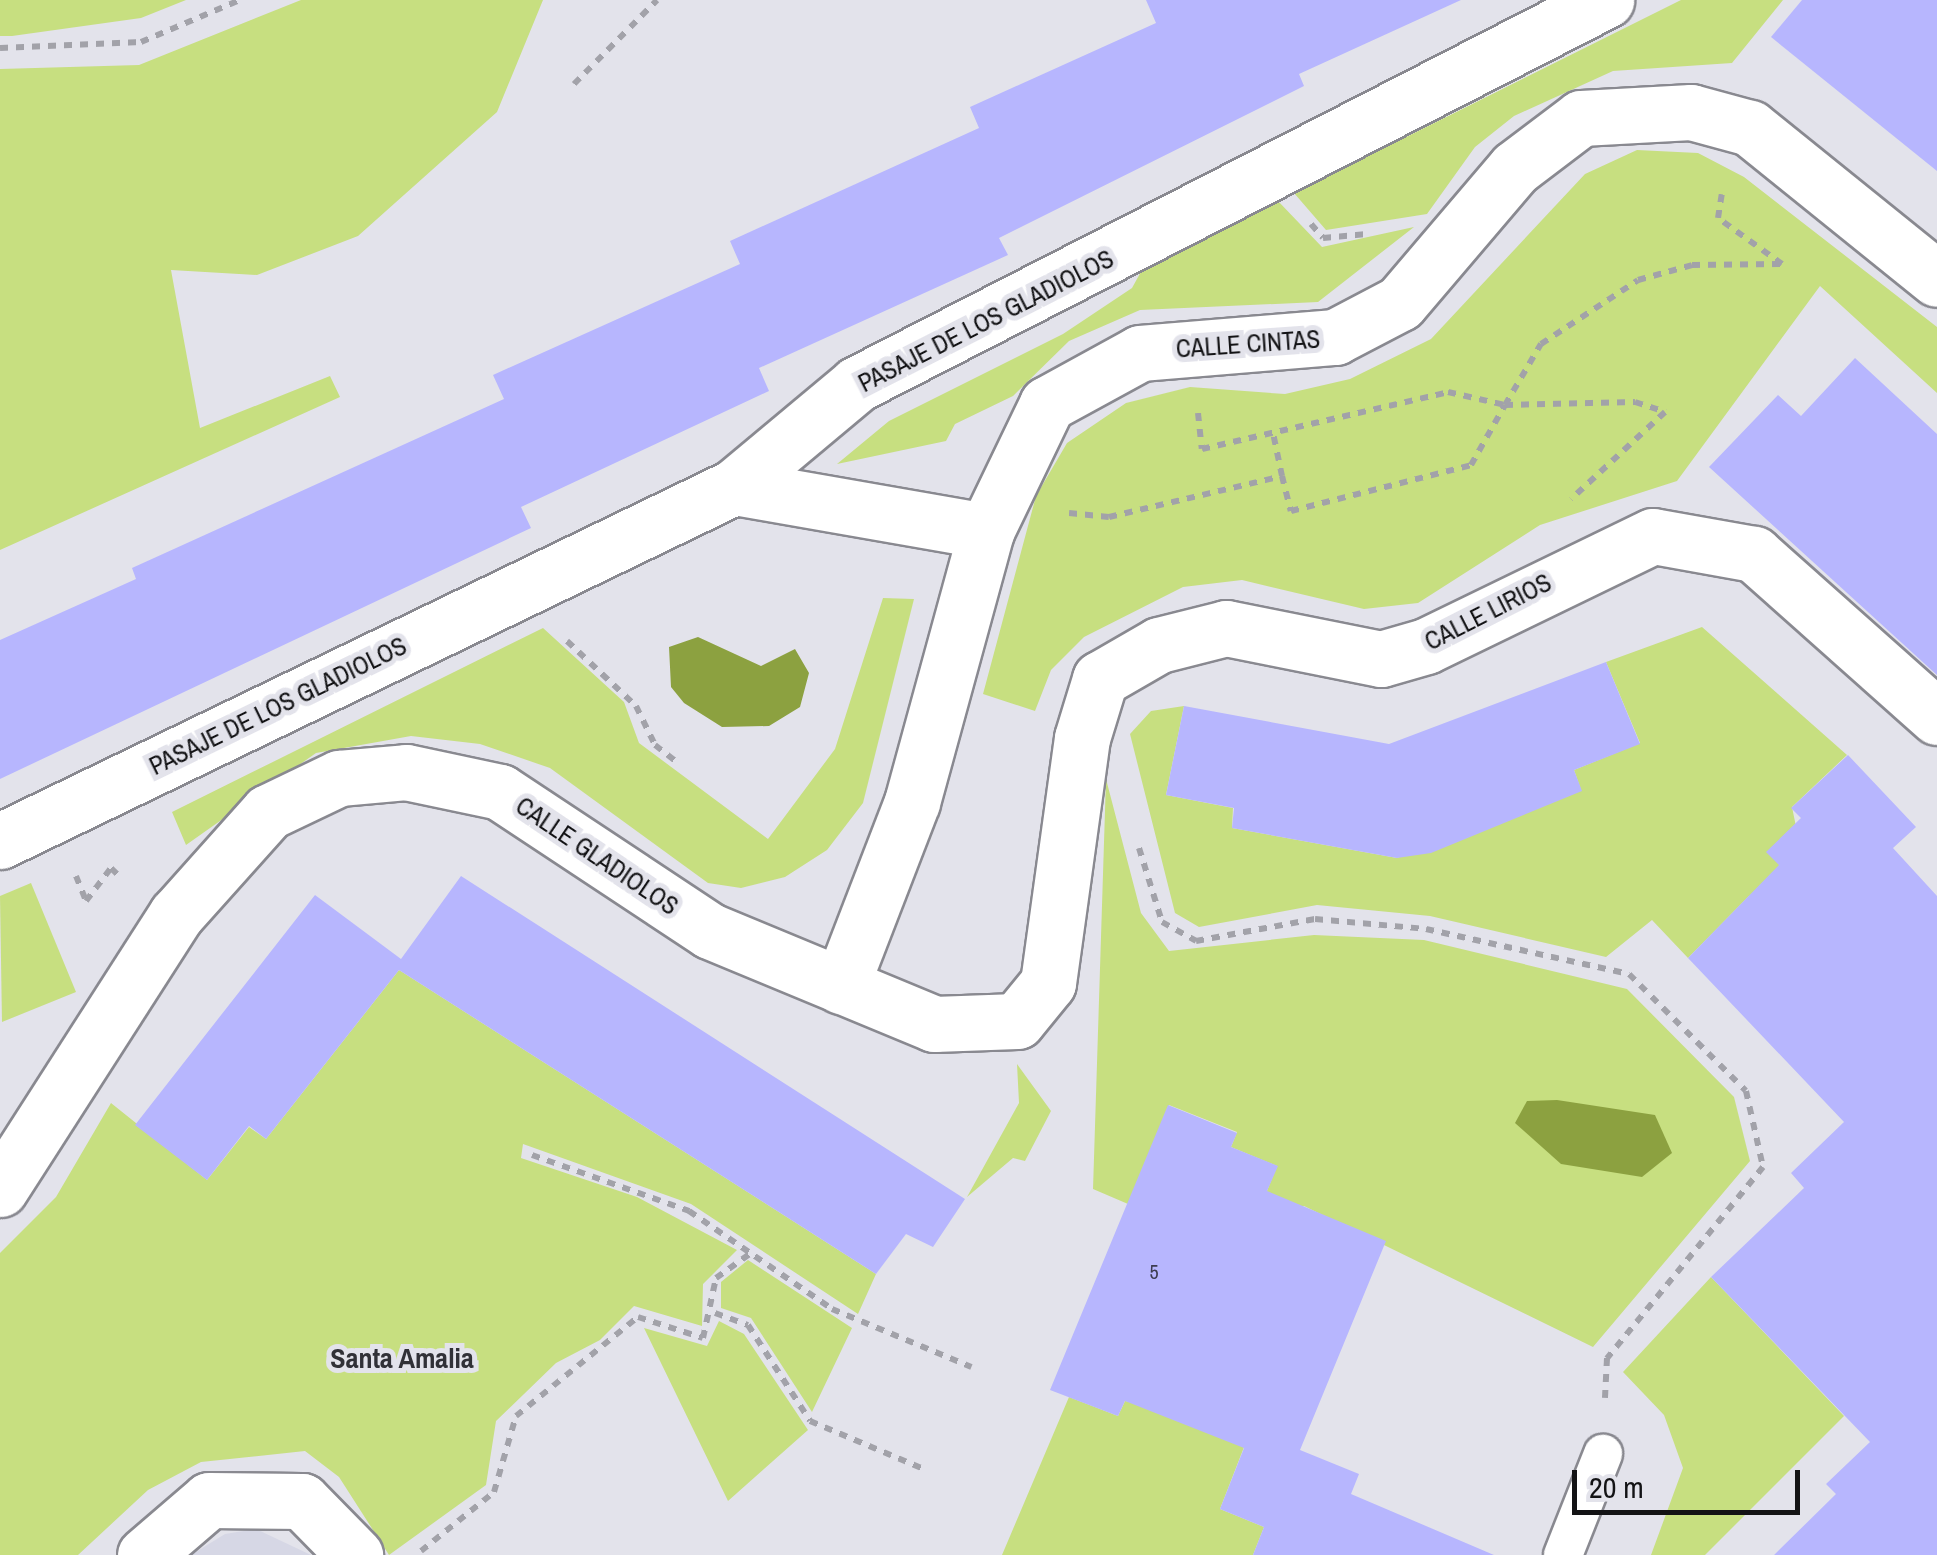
<!DOCTYPE html>
<style>
body{margin:0}
#map{position:relative;width:1937px;height:1555px;overflow:hidden;background:#e3e3eb;font-family:"Archivo Narrow",sans-serif}
div>[style]{position:absolute}
.built>*{inset:0;background:#d6d7e5}
.green>*{inset:0;background:#c7df80}
.water>*{inset:0;background:#8ca140}
.building>*{inset:0;background:#b7b6fe}
.path>*{height:6px;margin-top:-3px;transform-origin:0;background:repeating-linear-gradient(90deg,#a2a2a9 0 8px,transparent 0 16px)}
.roads{filter:drop-shadow(2px 0 #898990) drop-shadow(-2px 0 #898990) drop-shadow(0 2px #898990) drop-shadow(0 -2px #898990)}
.service>*{height:38px;margin:-19px;padding:0 19px;transform-origin:19px;border-radius:19px;background:#fff}
.minor>*{height:55px;margin:-27.5px;padding:0 27.5px;transform-origin:27.5px;border-radius:27.5px;background:#fff}
span{translate:-50% -50%;white-space:nowrap;text-align:center;line-height:1.15;-webkit-text-stroke:10px #e3e3eb;paint-order:stroke}
.number-label{font-size:20px;color:#3c3c4f}
.number-label span{-webkit-text-stroke-width:0}
.street-label{font-size:25px;color:#131315}
.neighbourhood-label{font-size:28px;color:#313137;font-weight:700}
.scale{position:absolute;left:1572px;top:1470px;width:228px;height:45px;box-sizing:border-box;border:5px solid #131315;border-top:0;padding-left:12px;font-size:30px;line-height:35px;white-space:nowrap;color:#131315;-webkit-text-stroke:8px #e3e3eb;paint-order:stroke}
</style>
<div id="map">
<div class="built">
<div style="clip-path:polygon(256px 1529px,311px 1555px,191px 1555px,225px 1534px)"></div>
</div>
<div class="green">
<div style="clip-path:polygon(0 0,186px 0,141px 18px,12px 36px,0 36px)"></div>
<div style="clip-path:polygon(301px 0,543px 0,497px 112px,358px 236px,257px 275px,171px 270px,200px 428px,330px 376px,340px 397px,0 550px,0 69px,139px 65px)"></div>
<div style="clip-path:polygon(1681px 0,1783px 0,1732px 63px,1613px 71px,1514px 116px,1475px 147px,1427px 214px,1326px 230px,1294px 193px)"></div>
<div style="clip-path:polygon(1637px 150px,1698px 153px,1744px 177px,1937px 327px,1937px 393px,1820px 286px,1677px 481px,1540px 525px,1418px 603px,1364px 609px,1242px 580px,1183px 587px,1084px 637px,1051px 670px,1035px 711px,983px 694px,1036px 496px,1067px 443px,1126px 403px,1190px 387px,1285px 394px,1350px 379px,1431px 339px,1585px 174px)"></div>
<div style="clip-path:polygon(1278px 201px,1322px 247px,1414px 227px,1318px 302px,1140px 310px,1069px 341px,1013px 396px,955px 424px,946px 441px,837px 464px,889px 421px,1063px 334px,1132px 288px,1143px 268px)"></div>
<div style="clip-path:polygon(883px 598px,914px 599px,863px 803px,827px 850px,785px 877px,741px 888px,708px 883px,550px 768px,480px 744px,411px 736px,316px 753px,186px 845px,172px 812px,543px 628px,624px 702px,639px 743px,768px 839px,835px 749px)"></div>
<div style="clip-path:polygon(1702px 627px,1847px 755px,1792px 807px,1811px 900px,1749px 896px,1688px 958px,1652px 920px,1606px 957px,1430px 916px,1317px 905px,1199px 927px,1175px 913px,1130px 734px,1151px 711px,1184px 706px,1166px 795px,1233px 808px,1232px 828px,1397px 858px,1581px 790px,1574px 770px,1640px 743px,1606px 662px)"></div>
<div style="clip-path:polygon(1106px 779px,1141px 913px,1169px 951px,1314px 935px,1424px 940px,1627px 989px,1734px 1097px,1750px 1161px,1593px 1347px,1304px 1206px,1252px 1228px,1277px 1166px,1231px 1147px,1237px 1132px,1169px 1105px,1128px 1204px,1093px 1189px)"></div>
<div style="clip-path:polygon(31px 883px,76px 992px,2px 1022px,0 896px)"></div>
<div style="clip-path:polygon(399px 970px,876px 1274px,858px 1314px,691px 1204px,523px 1144px,521px 1158px,637px 1197px,737px 1250px,703px 1284px,702px 1326px,634px 1306px,600px 1340px,556px 1363px,496px 1421px,486px 1485px,389px 1555px,339px 1477px,305px 1451px,201px 1462px,148px 1490px,78px 1555px,0 1555px,0 1253px,56px 1197px,111px 1103px,207px 1180px,249px 1127px,266px 1139px)"></div>
<div style="clip-path:polygon(1017px 1064px,1051px 1111px,1025px 1161px,1013px 1158px,967px 1197px,1019px 1103px)"></div>
<div style="clip-path:polygon(748px 1260px,852px 1328px,812px 1412px,751px 1318px,721px 1308px,721px 1282px)"></div>
<div style="clip-path:polygon(1711px 1277px,1844px 1416px,1705px 1555px,1651px 1555px,1683px 1468px,1664px 1415px,1623px 1372px)"></div>
<div style="clip-path:polygon(719px 1321px,744px 1334px,808px 1430px,728px 1501px,644px 1328px,707px 1346px)"></div>
<div style="clip-path:polygon(1069px 1397px,1118px 1416px,1125px 1401px,1253px 1424px,1220px 1509px,1264px 1527px,1253px 1555px,1002px 1555px)"></div>
</div>
<div class="water">
<div style="clip-path:polygon(698px 637px,761px 666px,795px 649px,809px 673px,800px 707px,769px 726px,722px 727px,684px 703px,671px 687px,669px 647px)"></div>
<div style="clip-path:polygon(1557px 1100px,1655px 1115px,1672px 1153px,1642px 1177px,1561px 1164px,1515px 1123px,1527px 1101px)"></div>
</div>
<div class="building">
<div style="clip-path:polygon(1146px 0,1461px 0,1299px 74px,1304px 86px,999px 238px,1008px 255px,759px 368px,769px 391px,521px 507px,531px 528px,0 779px,0 640px,136px 579px,132px 568px,504px 399px,493px 375px,740px 264px,730px 241px,979px 128px,970px 107px,1156px 23px)"></div>
<div style="clip-path:polygon(1802px 0,1937px 0,1937px 171px,1771px 37px)"></div>
<div style="clip-path:polygon(1855px 358px,1937px 434px,1937px 675px,1709px 467px,1778px 395px,1801px 416px)"></div>
<div style="clip-path:polygon(1606px 662px,1640px 744px,1574px 770px,1582px 791px,1431px 853px,1397px 858px,1232px 828px,1234px 808px,1166px 795px,1184px 706px,1389px 744px)"></div>
<div style="clip-path:polygon(1848px 755px,1916px 827px,1893px 848px,1937px 896px,1937px 1555px,1774px 1555px,1836px 1494px,1826px 1484px,1870px 1442px,1711px 1277px,1804px 1188px,1791px 1173px,1844px 1122px,1688px 958px,1779px 865px,1766px 852px,1801px 818px,1791px 808px)"></div>
<div style="clip-path:polygon(461px 876px,965px 1199px,933px 1247px,906px 1234px,876px 1274px,399px 970px,266px 1139px,249px 1126px,207px 1180px,135px 1125px,315px 895px,401px 959px)"></div>
<div style="clip-path:polygon(1168px 1105px,1237px 1133px,1231px 1147px,1278px 1166px,1267px 1191px,1386px 1241px,1300px 1450px,1359px 1474px,1351px 1494px,1494px 1555px,1253px 1555px,1264px 1527px,1220px 1509px,1244px 1448px,1125px 1401px,1118px 1416px,1050px 1390px)"></div>
</div>
<div class="path">
<div style="left:0;top:48px;width:141px;rotate:-2.4deg"></div>
<div style="left:141px;top:42px;width:108px;rotate:-23deg"></div>
<div style="left:574px;top:84px;width:118px;rotate:-45.3deg"></div>
<div style="left:1311px;top:224px;width:18px;rotate:49deg"></div>
<div style="left:1323px;top:238px;width:44px;rotate:-5.2deg"></div>
<div style="left:1198px;top:413px;width:36px;rotate:84deg"></div>
<div style="left:1202px;top:449px;width:253px;rotate:-13deg"></div>
<div style="left:1448px;top:392px;width:58px;rotate:12.8deg"></div>
<div style="left:1505px;top:405px;width:71px;rotate:-59.5deg"></div>
<div style="left:1541px;top:344px;width:116px;rotate:-33.4deg"></div>
<div style="left:1638px;top:280px;width:56px;rotate:-15.5deg"></div>
<div style="left:1692px;top:265px;width:90px;rotate:-0.6deg"></div>
<div style="left:1782px;top:264px;width:79px;rotate:-144.3deg"></div>
<div style="left:1718px;top:218px;width:24px;rotate:-81deg"></div>
<div style="left:1282px;top:476px;width:36px;rotate:76deg"></div>
<div style="left:1291px;top:511px;width:186px;rotate:-14.3deg"></div>
<div style="left:1471px;top:465px;width:69px;rotate:-60.5deg"></div>
<div style="left:1505px;top:405px;width:130px;rotate:-1.3deg"></div>
<div style="left:1635px;top:402px;width:32px;rotate:18deg"></div>
<div style="left:1665px;top:412px;width:128px;rotate:137.2deg"></div>
<div style="left:1069px;top:513px;width:40px;rotate:5.7deg"></div>
<div style="left:1109px;top:517px;width:178px;rotate:-13.3deg"></div>
<div style="left:1282px;top:476px;width:44px;rotate:-101.8deg"></div>
<div style="left:567px;top:641px;width:95px;rotate:43.3deg"></div>
<div style="left:636px;top:706px;width:43px;rotate:64deg"></div>
<div style="left:655px;top:745px;width:31px;rotate:38deg"></div>
<div style="left:1139px;top:848px;width:77px;rotate:72.7deg"></div>
<div style="left:1162px;top:922px;width:39px;rotate:29deg"></div>
<div style="left:1196px;top:941px;width:121px;rotate:-10.5deg"></div>
<div style="left:1315px;top:919px;width:111px;rotate:5.1deg"></div>
<div style="left:1426px;top:929px;width:208px;rotate:12.5deg"></div>
<div style="left:1629px;top:974px;width:165px;rotate:45deg"></div>
<div style="left:1746px;top:1091px;width:78px;rotate:77.4deg"></div>
<div style="left:1763px;top:1167px;width:247px;rotate:129.2deg"></div>
<div style="left:1607px;top:1358px;width:40px;rotate:92.9deg"></div>
<div style="left:76px;top:876px;width:27px;rotate:68deg"></div>
<div style="left:86px;top:901px;width:41px;rotate:-52.9deg"></div>
<div style="left:111px;top:868px;width:14px;rotate:45deg"></div>
<div style="left:532px;top:1155px;width:167px;rotate:19.6deg"></div>
<div style="left:689px;top:1211px;width:173px;rotate:34.4deg"></div>
<div style="left:832px;top:1309px;width:151px;rotate:22.6deg"></div>
<div style="left:715px;top:1313px;width:35px;rotate:20deg"></div>
<div style="left:748px;top:1325px;width:114px;rotate:57.1deg"></div>
<div style="left:810px;top:1421px;width:126px;rotate:22.9deg"></div>
<div style="left:421px;top:1551px;width:94px;rotate:-38.9deg"></div>
<div style="left:494px;top:1492px;width:79px;rotate:-73.9deg"></div>
<div style="left:516px;top:1416px;width:157px;rotate:-39.1deg"></div>
<div style="left:638px;top:1317px;width:68px;rotate:17.9deg"></div>
<div style="left:703px;top:1338px;width:61px;rotate:-77.8deg"></div>
<div style="left:716px;top:1278px;width:43px;rotate:-35.5deg"></div>
</div>
<div class="roads">
<div class="service">
<div style="left:1563px;top:1555px;width:109px;rotate:-68.4deg"></div>
</div>
<div class="minor">
<div style="left:734px;top:487px;width:256px;rotate:9.9deg"></div>
<div style="left:0;top:841px;width:815px;rotate:-25.75deg"></div>
<div style="left:734px;top:487px;width:160px;rotate:-39.9deg"></div>
<div style="left:857px;top:384px;width:842px;rotate:-27.14deg"></div>
<div style="left:841px;top:986px;width:197px;rotate:-68.9deg"></div>
<div style="left:912px;top:802px;width:281px;rotate:-74.7deg"></div>
<div style="left:986px;top:531px;width:141px;rotate:-64.3deg"></div>
<div style="left:1047px;top:404px;width:106px;rotate:-28.7deg"></div>
<div style="left:1140px;top:353px;width:196px;rotate:-4.7deg"></div>
<div style="left:1335px;top:337px;width:73px;rotate:-27.6deg"></div>
<div style="left:1400px;top:303px;width:177px;rotate:-49.6deg"></div>
<div style="left:1515px;top:168px;width:83px;rotate:-37.1deg"></div>
<div style="left:1581px;top:118px;width:110px;rotate:-3.1deg"></div>
<div style="left:1691px;top:112px;width:61px;rotate:15.2deg"></div>
<div style="left:1750px;top:128px;width:240px;rotate:38.9deg"></div>
<div style="left:0;top:1189px;width:326px;rotate:-57.3deg"></div>
<div style="left:176px;top:915px;width:138px;rotate:-48.2deg"></div>
<div style="left:268px;top:812px;width:79px;rotate:-25.6deg"></div>
<div style="left:339px;top:778px;width:67px;rotate:-5.1deg"></div>
<div style="left:406px;top:772px;width:96px;rotate:12deg"></div>
<div style="left:500px;top:792px;width:252px;rotate:33.5deg"></div>
<div style="left:710px;top:931px;width:243px;rotate:22.5deg"></div>
<div style="left:934px;top:1024px;width:83px;rotate:-2.1deg"></div>
<div style="left:1017px;top:1021px;width:49px;rotate:-50.8deg"></div>
<div style="left:1048px;top:983px;width:247px;rotate:-82.1deg"></div>
<div style="left:1082px;top:738px;width:62px;rotate:-73deg"></div>
<div style="left:1100px;top:679px;width:68px;rotate:-30deg"></div>
<div style="left:1159px;top:645px;width:69px;rotate:-14.2deg"></div>
<div style="left:1226px;top:628px;width:158px;rotate:11.3deg"></div>
<div style="left:1381px;top:659px;width:47px;rotate:-16.1deg"></div>
<div style="left:1426px;top:646px;width:252px;rotate:-25.9deg"></div>
<div style="left:1653px;top:536px;width:103px;rotate:10.1deg"></div>
<div style="left:1754px;top:554px;width:245px;rotate:41.7deg"></div>
<div style="left:145px;top:1555px;width:84px;rotate:-40.7deg"></div>
<div style="left:209px;top:1500px;width:93px;rotate:0.6deg"></div>
<div style="left:302px;top:1501px;width:76px;rotate:45.5deg"></div>
</div>
</div>
<div class="number-label">
<span style="left:1154px;top:1271px">5</span>
</div>
<div class="street-label">
<span style="left:986px;top:321px;rotate:-27deg">PASAJE DE LOS GLADIOLOS</span>
<span style="left:1248px;top:344px;rotate:-4deg">CALLE CINTAS</span>
<span style="left:1488px;top:612px;rotate:-27deg">CALLE LIRIOS</span>
<span style="left:278px;top:706px;rotate:-26deg">PASAJE DE LOS GLADIOLOS</span>
<span style="left:597px;top:856px;rotate:34deg">CALLE GLADIOLOS</span>
</div>
<div class="neighbourhood-label">
<span style="left:402px;top:1358px">Santa Amalia</span>
</div>
<div class="scale">20 m</div>
</div>
